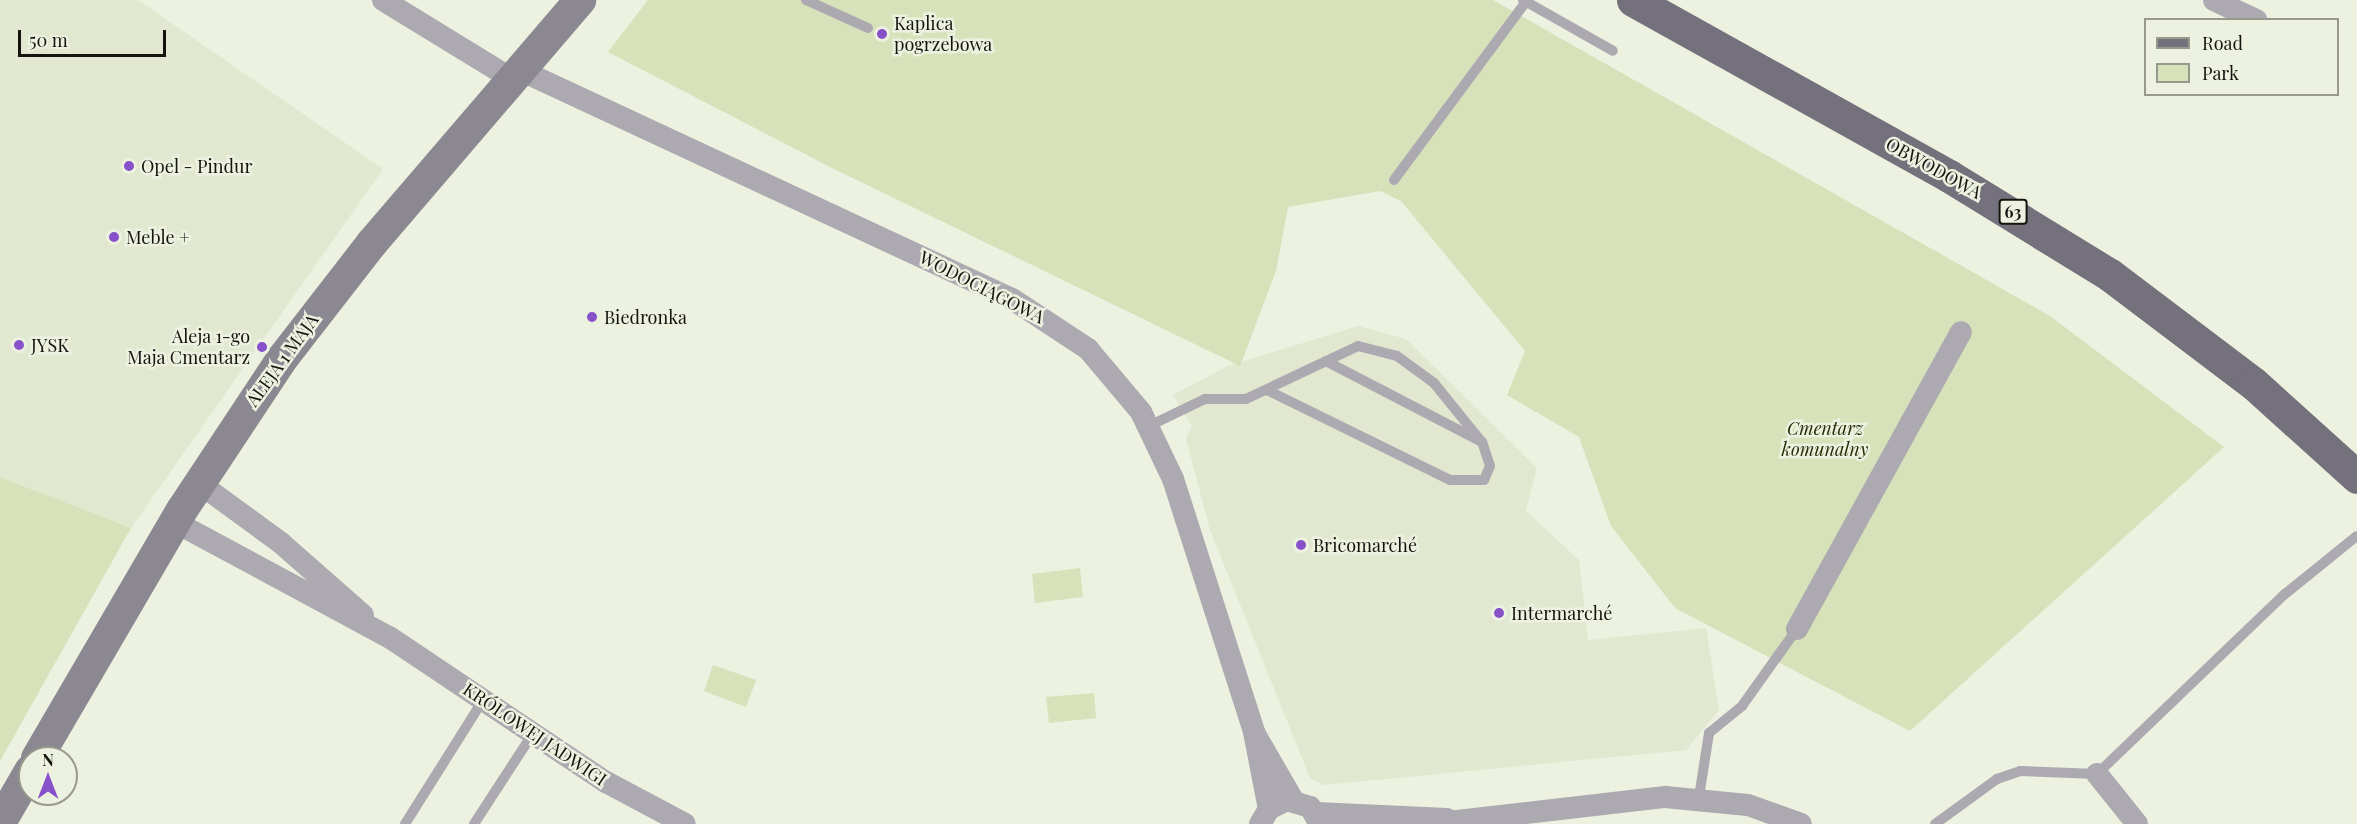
<!DOCTYPE html>
<meta charset="utf-8">
<style>
body{margin:0}
#map{position:relative;width:2357px;height:824px;overflow:hidden;background:#ecf1e0;font-family:"Playfair Display",serif}
div>[style]{position:absolute}
.built>*{inset:0;background:#e2e8d0}
.green>*{inset:0;background:#d7e1ba}
.lane>*{height:10px;margin:-5px;padding:0 5px;transform-origin:5px;border-radius:5px;background:#aca9b0}
.street>*{height:22px;margin:-11px;padding:0 11px;transform-origin:11px;border-radius:11px;background:#aca9b0}
.secondary>*{height:32px;margin:-16px;padding:0 16px;transform-origin:16px;border-radius:16px;background:#8b8892}
.primary>*{height:33px;margin:-16.5px;padding:0 16.5px;transform-origin:16.5px;border-radius:16.5px;background:#74707c}
.dots>*{width:16px;height:16px;translate:-50% -50%;box-sizing:border-box;border:3px solid #ecf1e0;border-radius:50%}
span{translate:-50% -50%;white-space:nowrap;text-align:center;line-height:1.15;-webkit-text-stroke:5px #ecf1e0;paint-order:stroke}
.shield-label span{padding:2px 4px;background:#ecf1e0;border:2px solid;border-radius:4px;-webkit-text-stroke-width:0}
.shield-label{font-size:16px;color:#14150f;font-weight:700}
.poi-label{font-size:18px;color:#14150f}
.left{translate:0 -50%;text-align:left}
.right{translate:-100% -50%;text-align:right}
.street-label{font-size:18px;color:#14150f}
.park-label{font-size:18px;color:#262d04;font-style:italic}
.legend{position:absolute;left:2144px;top:18px;width:195px;height:78px;box-sizing:border-box;background:#ecf1e0;border:2px solid #96998c;margin:0;padding:8px 10px;list-style:none;font-size:18px;color:#14150f}
.legend li{display:flex;align-items:center;gap:12px;height:30px}
.legend b{width:30px;border:2px solid #96998c}
.north{position:absolute;left:18px;top:746px;width:60px;height:60px;box-sizing:border-box;background:#ecf1e0;border:2px solid #96998c;border-radius:50%;rotate:0deg;font-size:16px;font-weight:700;line-height:24px;text-align:center;color:#14150f}
.north::after{content:'';display:block;margin:auto;width:21px;height:27px;background:#8752c9;clip-path:polygon(50% 0,100% 100%,50% 72%,0 100%)}
.scale{position:absolute;left:18px;top:30px;width:148px;height:27px;box-sizing:border-box;border:3px solid #14150f;border-top:0;padding-left:8px;font-size:18px;line-height:21px;white-space:nowrap;color:#14150f;-webkit-text-stroke:4px #ecf1e0;paint-order:stroke}
</style>
<div id="map">
<div class="built">
<div style="clip-path:polygon(0 0,138px 0,383px 169px,131px 528px,0 477px)"></div>
<div style="clip-path:polygon(1358px 326px,1406px 339px,1537px 468px,1526px 511px,1579px 560px,1588px 640px,1706px 628px,1719px 710px,1686px 750px,1324px 785px,1310px 778px,1210px 530px,1186px 439px,1192px 426px,1173px 395px,1228px 366px)"></div>
</div>
<div class="green">
<div style="clip-path:polygon(648px 0,1493px 0,2050px 316px,2224px 447px,1910px 731px,1675px 608px,1611px 526px,1579px 437px,1507px 395px,1525px 351px,1401px 201px,1380px 191px,1288px 207px,1276px 271px,1240px 366px,830px 167px,608px 52px)"></div>
<div style="clip-path:polygon(0 477px,131px 528px,0 761px)"></div>
<div style="clip-path:polygon(1080px 568px,1083px 597px,1035px 603px,1032px 574px)"></div>
<div style="clip-path:polygon(713px 665px,756px 680px,746px 707px,704px 691px)"></div>
<div style="clip-path:polygon(1094px 693px,1096px 718px,1049px 723px,1046px 697px)"></div>
</div>
<div class="lane">
<div style="left:806px;top:0;width:68px;rotate:24.3deg"></div>
<div style="left:1523px;top:0;width:103px;rotate:29.5deg"></div>
<div style="left:1394px;top:180px;width:224px;rotate:-53.5deg"></div>
<div style="left:1267px;top:390px;width:204px;rotate:26.2deg"></div>
<div style="left:1450px;top:480px;width:34px"></div>
<div style="left:1484px;top:480px;width:15px;rotate:-67deg"></div>
<div style="left:1490px;top:466px;width:25px;rotate:-108deg"></div>
<div style="left:1482px;top:442px;width:176px;rotate:-152.6deg"></div>
<div style="left:1149px;top:426px;width:62px;rotate:-25.7deg"></div>
<div style="left:1205px;top:399px;width:41px"></div>
<div style="left:1246px;top:399px;width:124px;rotate:-25.3deg"></div>
<div style="left:1358px;top:346px;width:40px;rotate:14.4deg"></div>
<div style="left:1397px;top:356px;width:46px;rotate:36.1deg"></div>
<div style="left:1434px;top:383px;width:75px;rotate:51deg"></div>
<div style="left:1699px;top:797px;width:65px;rotate:-81.1deg"></div>
<div style="left:1709px;top:733px;width:43px;rotate:-39.3deg"></div>
<div style="left:1742px;top:706px;width:95px;rotate:-54.5deg"></div>
<div style="left:405px;top:824px;width:146px;rotate:-57.8deg"></div>
<div style="left:474px;top:824px;width:108px;rotate:-57deg"></div>
<div style="left:1935px;top:824px;width:77px;rotate:-36deg"></div>
<div style="left:1997px;top:779px;width:24px;rotate:-19deg"></div>
<div style="left:2020px;top:771px;width:77px;rotate:2.2deg"></div>
<div style="left:2097px;top:774px;width:260px;rotate:-43.8deg"></div>
<div style="left:2285px;top:594px;width:92px;rotate:-38.9deg"></div>
</div>
<div class="street">
<div style="left:383px;top:0;width:151px;rotate:31.5deg"></div>
<div style="left:2214px;top:0;width:47px;rotate:25.5deg"></div>
<div style="left:520px;top:70px;width:543px;rotate:24.96deg"></div>
<div style="left:1012px;top:299px;width:91px;rotate:33.3deg"></div>
<div style="left:1088px;top:349px;width:82px;rotate:49.9deg"></div>
<div style="left:1141px;top:412px;width:74px;rotate:64.5deg"></div>
<div style="left:1173px;top:479px;width:266px;rotate:72.2deg"></div>
<div style="left:1254px;top:732px;width:78px;rotate:79deg"></div>
<div style="left:199px;top:483px;width:102px;rotate:36.2deg"></div>
<div style="left:281px;top:543px;width:109px;rotate:41.3deg"></div>
<div style="left:175px;top:522px;width:243px;rotate:28.3deg"></div>
<div style="left:389px;top:637px;width:261px;rotate:33.8deg"></div>
<div style="left:606px;top:782px;width:89px;rotate:28deg"></div>
<div style="left:1797px;top:629px;width:339px;rotate:-61.1deg"></div>
<div style="left:1256px;top:736px;width:74px;rotate:60deg"></div>
<div style="left:2097px;top:774px;width:64px;rotate:51.3deg"></div>
<div style="left:1316px;top:813px;width:131px;rotate:2.6deg"></div>
<div style="left:1260px;top:824px;width:17px;rotate:-59deg"></div>
<div style="left:1269px;top:809px;width:20px;rotate:-27deg"></div>
<div style="left:1287px;top:800px;width:24px;rotate:17deg"></div>
<div style="left:1310px;top:807px;width:20px;rotate:60deg"></div>
<div style="left:1431px;top:824px;width:236px;rotate:-6.6deg"></div>
<div style="left:1665px;top:797px;width:83px;rotate:5.5deg"></div>
<div style="left:1748px;top:805px;width:56px;rotate:19.7deg"></div>
</div>
<div class="secondary">
<div style="left:37px;top:758px;width:287px;rotate:-59.7deg"></div>
<div style="left:182px;top:510px;width:181px;rotate:-56.5deg"></div>
<div style="left:282px;top:359px;width:147px;rotate:-52.2deg"></div>
<div style="left:372px;top:243px;width:320px;rotate:-49.4deg"></div>
<div style="left:0;top:823px;width:60px;rotate:-60deg"></div>
</div>
<div class="primary">
<div style="left:1633px;top:0;width:362px;rotate:29.1deg"></div>
<div style="left:1949px;top:176px;width:189px;rotate:31.6deg"></div>
<div style="left:2110px;top:275px;width:179px;rotate:37.1deg"></div>
<div style="left:2253px;top:383px;width:140px;rotate:42.1deg"></div>
</div>
<div class="dots">
<div style="left:882px;top:34px;background:#8752c9"></div>
<div style="left:129px;top:166px;background:#8752c9"></div>
<div style="left:114px;top:237px;background:#8752c9"></div>
<div style="left:592px;top:317px;background:#8752c9"></div>
<div style="left:19px;top:345px;background:#8752c9"></div>
<div style="left:262px;top:347px;background:#8752c9"></div>
<div style="left:1301px;top:545px;background:#8752c9"></div>
<div style="left:1499px;top:613px;background:#8752c9"></div>
</div>
<div class="shield-label">
<span style="left:2013px;top:212px">63</span>
</div>
<div class="poi-label">
<span class="left" style="left:894px;top:34px">Kaplica<br>pogrzebowa</span>
<span class="left" style="left:141px;top:166px">Opel - Pindur</span>
<span class="left" style="left:126px;top:237px">Meble +</span>
<span class="left" style="left:604px;top:317px">Biedronka</span>
<span class="right" style="left:250px;top:347px">Aleja 1-go<br>Maja Cmentarz</span>
<span class="left" style="left:31px;top:345px">JYSK</span>
<span class="left" style="left:1313px;top:545px">Bricomarché</span>
<span class="left" style="left:1511px;top:613px">Intermarché</span>
</div>
<div class="street-label">
<span style="left:1934px;top:168px;rotate:29deg">OBWODOWA</span>
<span style="left:982px;top:287px;rotate:27deg">WODOCIĄGOWA</span>
<span style="left:282px;top:360px;rotate:-54deg">ALEJA 1 MAJA</span>
<span style="left:535px;top:734px;rotate:34deg">KRÓLOWEJ JADWIGI</span>
</div>
<div class="park-label">
<span style="left:1825px;top:439px">Cmentarz<br>komunalny</span>
</div>
<ul class="legend">
<li><b style="height:8px;background:#74707c"></b>Road</li>
<li><b style="height:16px;background:#d7e1ba"></b>Park</li>
</ul>
<div class="north">N</div>
<div class="scale">50 m</div>
</div>
